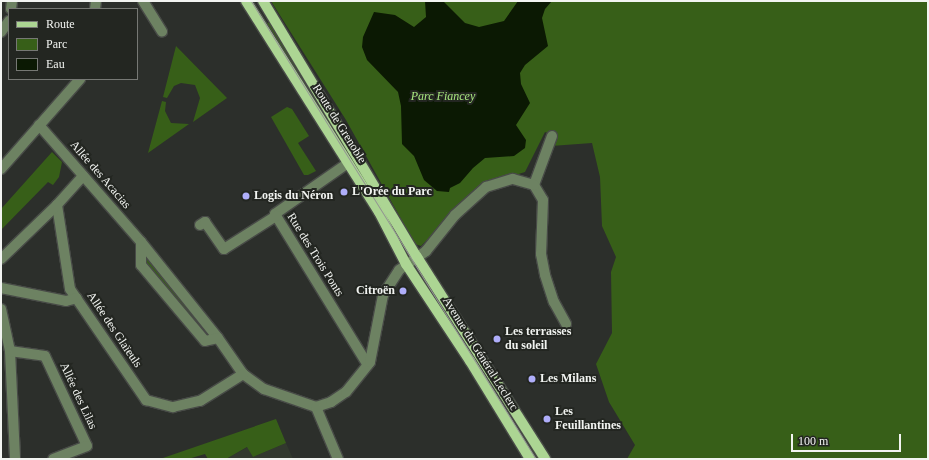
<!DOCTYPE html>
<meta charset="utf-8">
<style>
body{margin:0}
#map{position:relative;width:929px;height:460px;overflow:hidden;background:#2c2f2b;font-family:"Times New Roman",serif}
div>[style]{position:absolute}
.built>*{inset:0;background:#32382e}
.green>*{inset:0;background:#375f18}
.water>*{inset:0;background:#0b1903}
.roads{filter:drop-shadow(1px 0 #484b47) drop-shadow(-1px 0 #484b47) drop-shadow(0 1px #484b47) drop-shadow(0 -1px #484b47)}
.minor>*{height:10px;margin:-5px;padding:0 5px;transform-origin:5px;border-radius:5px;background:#6d8262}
.major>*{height:10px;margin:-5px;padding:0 5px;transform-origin:5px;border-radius:5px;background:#acd593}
.tram>*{height:1px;margin:-0.5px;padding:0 0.5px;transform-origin:0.5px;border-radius:0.5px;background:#939692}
.dots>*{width:11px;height:11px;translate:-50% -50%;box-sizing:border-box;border:2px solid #232621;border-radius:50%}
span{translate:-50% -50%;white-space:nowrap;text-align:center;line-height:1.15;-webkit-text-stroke:4px #232621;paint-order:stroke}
.park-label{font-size:12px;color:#a7e57f;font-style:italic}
.street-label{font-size:12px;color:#f2f4f1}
.poi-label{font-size:12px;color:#f2f4f1;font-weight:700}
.left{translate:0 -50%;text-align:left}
.right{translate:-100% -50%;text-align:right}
.frame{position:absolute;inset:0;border:2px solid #f2f4f1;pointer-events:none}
.legend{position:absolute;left:8px;top:8px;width:130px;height:72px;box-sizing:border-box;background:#232621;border:1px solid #767874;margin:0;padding:5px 7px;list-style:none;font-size:12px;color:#f2f4f1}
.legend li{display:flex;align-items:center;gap:8px;height:20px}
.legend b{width:20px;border:1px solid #767874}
.scale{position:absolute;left:791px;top:434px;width:110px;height:18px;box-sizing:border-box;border:2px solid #f2f4f1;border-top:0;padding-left:5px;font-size:12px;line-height:14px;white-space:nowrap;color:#f2f4f1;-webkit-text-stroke:3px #232621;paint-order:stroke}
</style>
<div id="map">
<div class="built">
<div style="clip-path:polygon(286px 443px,293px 459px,226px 459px,248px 447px,253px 457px)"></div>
</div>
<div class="green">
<div style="clip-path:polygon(271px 1px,928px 1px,928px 459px,627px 459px,635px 445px,609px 402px,596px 364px,612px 333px,611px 272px,616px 257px,602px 226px,600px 177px,592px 143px,551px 146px,553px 135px,545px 132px,525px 172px,480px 186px,421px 246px,415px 244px,346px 120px)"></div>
<div style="clip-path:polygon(271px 21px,407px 244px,399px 249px,264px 25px)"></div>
<div style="clip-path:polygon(176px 46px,227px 98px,193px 122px,200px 98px,195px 85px,181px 83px,174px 86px,167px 98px,163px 97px)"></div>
<div style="clip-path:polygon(162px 101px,166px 102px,165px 111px,171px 123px,189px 124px,148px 153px)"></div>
<div style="clip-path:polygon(287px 107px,292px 109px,309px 136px,298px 143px,316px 171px,308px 175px,304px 175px,271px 117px)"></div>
<div style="clip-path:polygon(52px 152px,62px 162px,59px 177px,53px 185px,48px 182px,1px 230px,1px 209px)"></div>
<div style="clip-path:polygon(141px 242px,218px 338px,205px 341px,141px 265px)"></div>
<div style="clip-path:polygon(424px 272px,542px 459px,533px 459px,416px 277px)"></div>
<div style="clip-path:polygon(276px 419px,286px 443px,253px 457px,247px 447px,226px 459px,208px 459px,205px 454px,188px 459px,160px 459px)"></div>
</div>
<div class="water">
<div style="clip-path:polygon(425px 1px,443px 1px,465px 23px,479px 27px,504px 21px,518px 1px,552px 1px,545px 9px,542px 18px,548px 46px,525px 65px,520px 73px,521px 84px,530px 103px,516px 125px,526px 140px,525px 148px,514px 156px,485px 158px,473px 168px,460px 183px,450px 188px,449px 192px,437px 191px,424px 180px,414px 156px,402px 144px,401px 106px,398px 92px,367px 60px,362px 47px,363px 37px,374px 12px,395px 15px,414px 27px,426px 17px)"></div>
</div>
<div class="roads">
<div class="minor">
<div style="left:143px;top:1px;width:36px;rotate:58deg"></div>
<div style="left:11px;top:9px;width:8px;rotate:-83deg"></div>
<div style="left:95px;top:9px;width:8px;rotate:-83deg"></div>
<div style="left:1px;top:32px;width:14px;rotate:-54deg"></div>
<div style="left:39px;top:125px;width:155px;rotate:48.9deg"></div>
<div style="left:141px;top:242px;width:123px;rotate:51.3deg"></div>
<div style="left:218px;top:338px;width:44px;rotate:55.2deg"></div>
<div style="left:243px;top:374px;width:26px;rotate:36deg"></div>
<div style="left:264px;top:389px;width:55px;rotate:19.1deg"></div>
<div style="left:552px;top:136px;width:52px;rotate:110.2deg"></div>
<div style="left:534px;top:185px;width:17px;rotate:59deg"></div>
<div style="left:543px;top:200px;width:54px;rotate:92.1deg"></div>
<div style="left:541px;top:254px;width:21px;rotate:79deg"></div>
<div style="left:545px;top:275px;width:28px;rotate:72deg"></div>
<div style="left:554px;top:302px;width:25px;rotate:61deg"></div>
<div style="left:348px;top:163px;width:89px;rotate:145.1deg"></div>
<div style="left:275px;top:214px;width:177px;rotate:58.4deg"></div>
<div style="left:1px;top:169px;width:120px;rotate:-48.7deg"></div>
<div style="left:83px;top:176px;width:39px;rotate:132deg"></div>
<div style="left:57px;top:205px;width:85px;rotate:81.2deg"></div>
<div style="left:70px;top:289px;width:135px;rotate:55.6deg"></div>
<div style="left:146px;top:400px;width:28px;rotate:15deg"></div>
<div style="left:173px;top:407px;width:28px;rotate:-13deg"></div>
<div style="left:200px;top:401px;width:51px;rotate:-32.1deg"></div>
<div style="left:200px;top:225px;width:6px;rotate:-31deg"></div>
<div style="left:205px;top:222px;width:33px;rotate:55deg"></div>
<div style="left:224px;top:249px;width:62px;rotate:-32.4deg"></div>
<div style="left:141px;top:242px;width:23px;rotate:90deg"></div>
<div style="left:141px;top:265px;width:99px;rotate:49.9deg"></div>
<div style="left:205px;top:341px;width:13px;rotate:-13deg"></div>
<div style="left:1px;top:259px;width:78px;rotate:-44deg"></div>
<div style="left:1px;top:288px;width:66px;rotate:11.3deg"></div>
<div style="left:66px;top:301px;width:11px;rotate:-15deg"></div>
<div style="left:1px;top:309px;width:43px;rotate:77.9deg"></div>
<div style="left:10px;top:351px;width:108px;rotate:87.3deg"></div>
<div style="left:10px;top:351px;width:35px;rotate:8deg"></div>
<div style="left:45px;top:356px;width:99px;rotate:65deg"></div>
<div style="left:87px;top:446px;width:36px;rotate:159deg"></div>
<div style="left:316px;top:407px;width:16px;rotate:-18deg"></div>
<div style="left:331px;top:402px;width:18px;rotate:-34deg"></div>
<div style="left:346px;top:392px;width:38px;rotate:-51deg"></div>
<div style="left:370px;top:362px;width:68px;rotate:-79deg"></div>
<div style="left:383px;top:295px;width:30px;rotate:-57deg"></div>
<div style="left:399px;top:270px;width:33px;rotate:-35deg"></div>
<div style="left:426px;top:251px;width:46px;rotate:-51.1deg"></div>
<div style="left:455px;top:215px;width:42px;rotate:-42.1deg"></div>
<div style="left:486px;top:187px;width:28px;rotate:-17deg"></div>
<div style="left:513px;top:179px;width:22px;rotate:16deg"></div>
<div style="left:316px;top:407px;width:56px;rotate:67.1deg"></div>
</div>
<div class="major">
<div style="left:246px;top:1px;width:249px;rotate:57.8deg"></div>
<div style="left:379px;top:212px;width:59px;rotate:62.6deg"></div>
<div style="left:406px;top:264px;width:116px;rotate:56.6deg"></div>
<div style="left:470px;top:361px;width:115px;rotate:58.5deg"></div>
<div style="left:263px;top:1px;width:299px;rotate:59deg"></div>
<div style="left:417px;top:257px;width:239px;rotate:57.6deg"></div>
</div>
</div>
<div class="tram">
<div style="left:251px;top:1px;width:539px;rotate:58.11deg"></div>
</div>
<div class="dots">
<div style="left:344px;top:192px;background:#afaefa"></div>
<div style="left:246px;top:196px;background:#afaefa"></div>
<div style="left:403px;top:291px;background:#afaefa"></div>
<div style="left:497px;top:339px;background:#afaefa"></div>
<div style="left:532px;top:379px;background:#afaefa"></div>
<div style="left:547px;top:419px;background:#afaefa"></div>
</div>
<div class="park-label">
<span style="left:443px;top:97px">Parc Fiancey</span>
</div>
<div class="street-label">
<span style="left:339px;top:124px;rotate:58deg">Route de Grenoble</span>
<span style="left:100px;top:175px;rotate:49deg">Allée des Acacias</span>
<span style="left:315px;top:255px;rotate:58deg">Rue des Trois Ponts</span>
<span style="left:114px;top:330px;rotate:56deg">Allée des Glaïeuls</span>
<span style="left:480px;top:354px;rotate:58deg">Avenue du Général Leclerc</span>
<span style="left:78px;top:396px;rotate:65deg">Allée des Lilas</span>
</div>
<div class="poi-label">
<span class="left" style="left:352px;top:192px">L'Orée du Parc</span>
<span class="left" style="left:254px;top:196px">Logis du Néron</span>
<span class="right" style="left:395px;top:291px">Citroën</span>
<span class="left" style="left:505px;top:339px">Les terrasses<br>du soleil</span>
<span class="left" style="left:540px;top:379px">Les Milans</span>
<span class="left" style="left:555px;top:419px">Les<br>Feuillantines</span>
</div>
<div class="frame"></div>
<ul class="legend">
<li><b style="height:5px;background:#acd593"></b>Route</li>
<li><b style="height:11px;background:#375f18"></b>Parc</li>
<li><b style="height:11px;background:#0b1903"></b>Eau</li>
</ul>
<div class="scale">100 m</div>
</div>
